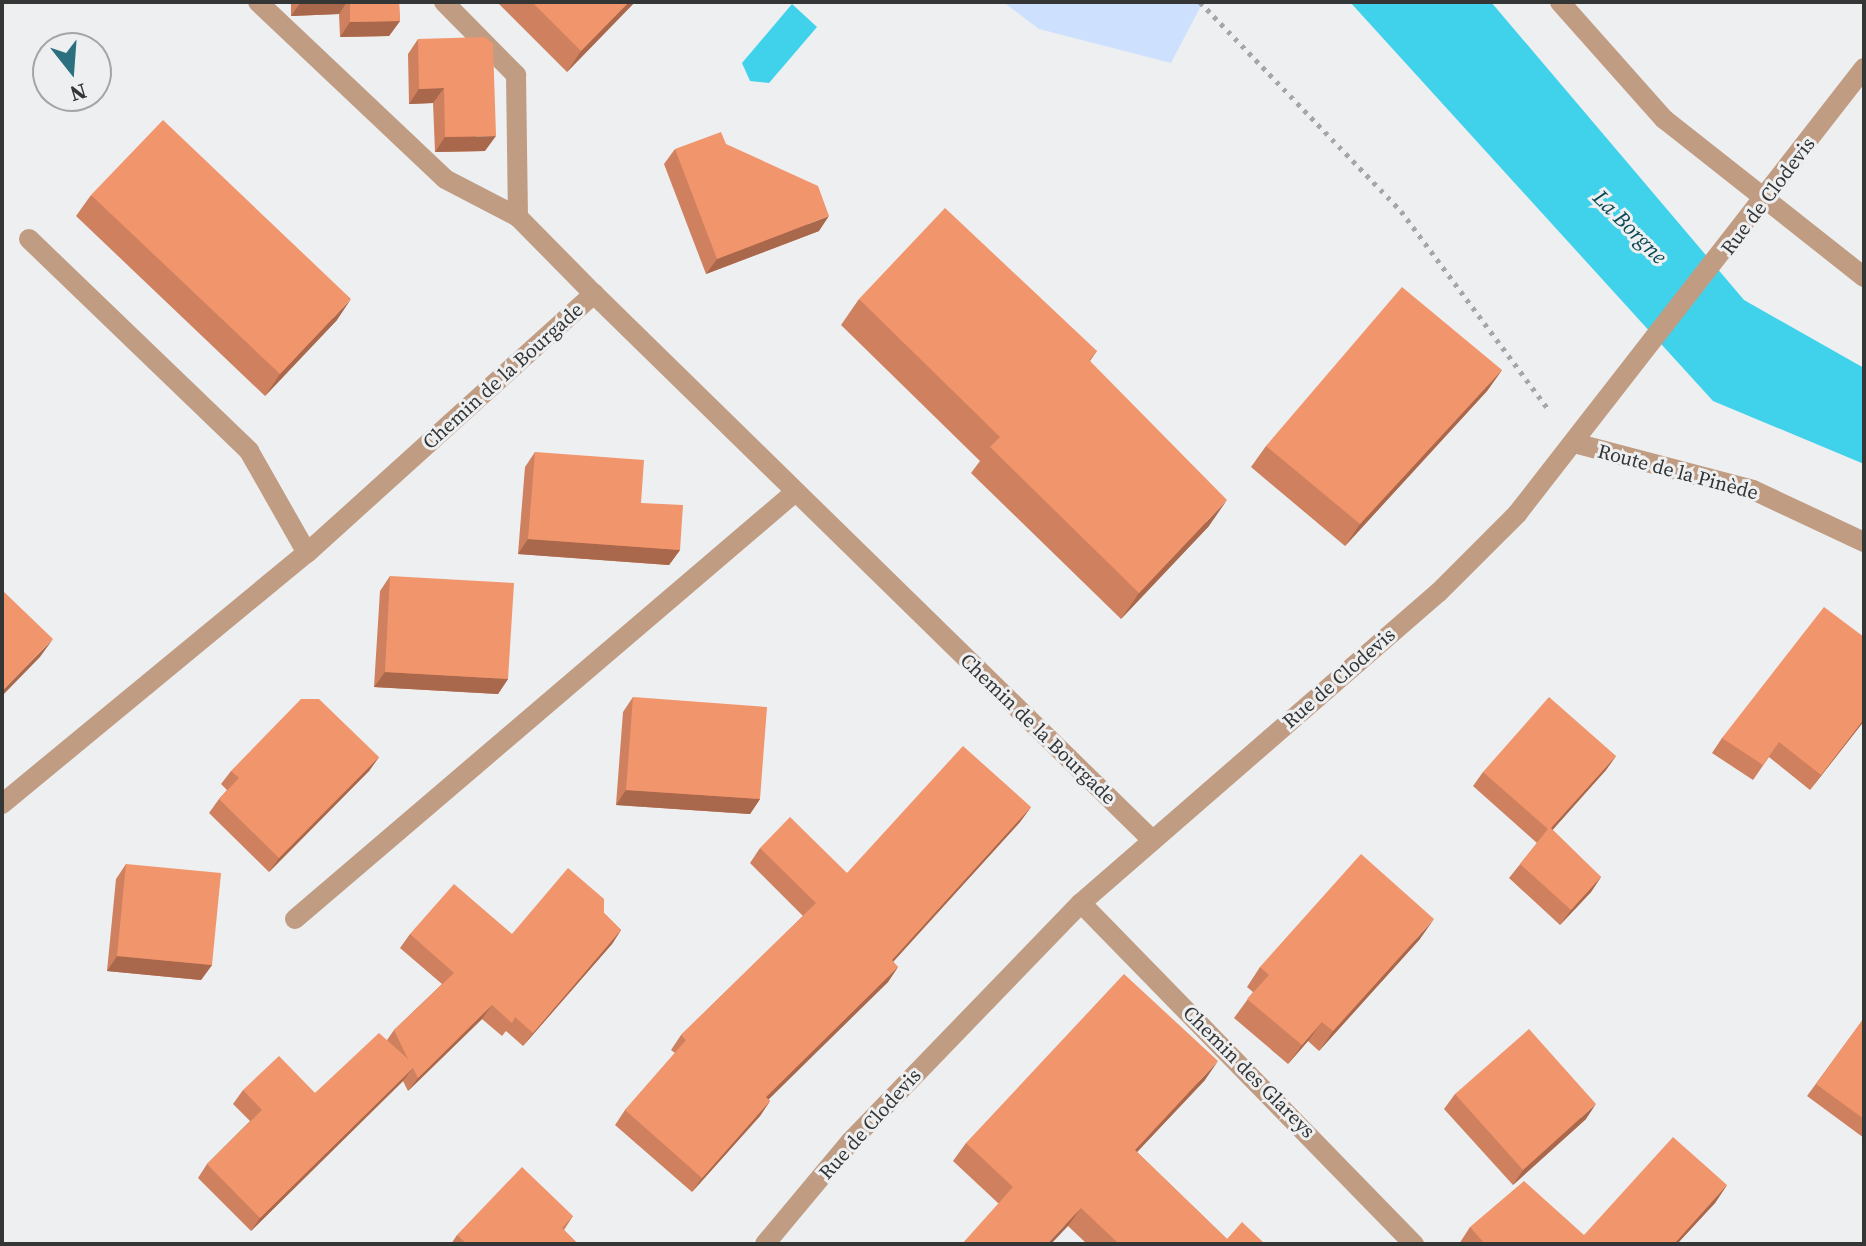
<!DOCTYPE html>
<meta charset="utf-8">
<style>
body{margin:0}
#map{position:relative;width:1866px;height:1246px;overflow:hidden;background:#eeeff1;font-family:"Source Serif 4",serif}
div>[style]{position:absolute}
.green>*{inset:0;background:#cde1fe}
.water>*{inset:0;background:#40d2eb}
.path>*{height:5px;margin-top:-2.5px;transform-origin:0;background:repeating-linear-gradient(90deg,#a5a6a7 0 4px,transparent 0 10px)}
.minor>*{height:20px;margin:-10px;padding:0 10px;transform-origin:10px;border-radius:10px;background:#c09c83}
.wall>*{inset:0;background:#cf805e}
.shaded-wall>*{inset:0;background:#a9684c}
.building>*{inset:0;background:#f1956d}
span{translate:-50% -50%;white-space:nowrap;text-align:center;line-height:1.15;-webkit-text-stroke:6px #eeeff1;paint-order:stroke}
.street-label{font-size:20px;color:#343535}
.water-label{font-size:22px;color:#0b4a55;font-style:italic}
.frame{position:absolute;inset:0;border:4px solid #343535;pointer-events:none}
.north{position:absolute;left:32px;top:32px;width:80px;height:80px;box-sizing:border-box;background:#eeeff1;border:2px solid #a4a5a6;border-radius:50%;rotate:163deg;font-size:22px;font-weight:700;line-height:32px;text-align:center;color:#343535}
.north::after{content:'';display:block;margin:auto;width:28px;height:36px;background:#2c7080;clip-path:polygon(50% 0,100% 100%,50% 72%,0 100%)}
</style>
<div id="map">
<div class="green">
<div style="clip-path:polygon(1003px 2px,1203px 2px,1171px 63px,1039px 29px)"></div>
</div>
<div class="water">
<div style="clip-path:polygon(1350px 2px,1491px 2px,1744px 300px,1864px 368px,1864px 464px,1713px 401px)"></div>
<div style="clip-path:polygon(792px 4px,817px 27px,769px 83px,750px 81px,742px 63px)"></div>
</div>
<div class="path">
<div style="left:1200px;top:2px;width:290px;rotate:46.1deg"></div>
<div style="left:1401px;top:211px;width:248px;rotate:53.4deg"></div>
</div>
<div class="minor">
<div style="left:258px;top:2px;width:257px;rotate:43.4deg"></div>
<div style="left:445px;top:179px;width:82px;rotate:27.5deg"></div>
<div style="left:518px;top:217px;width:108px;rotate:45.4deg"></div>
<div style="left:444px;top:2px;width:103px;rotate:45.4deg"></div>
<div style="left:516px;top:75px;width:142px;rotate:89.2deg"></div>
<div style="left:1560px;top:2px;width:157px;rotate:48.4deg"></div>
<div style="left:1664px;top:119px;width:255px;rotate:38.3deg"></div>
<div style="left:29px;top:239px;width:306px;rotate:43.9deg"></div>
<div style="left:249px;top:451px;width:117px;rotate:60.4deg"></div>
<div style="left:1578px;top:444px;width:181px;rotate:14.7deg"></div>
<div style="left:1753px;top:490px;width:123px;rotate:25.1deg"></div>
<div style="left:2px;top:804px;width:395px;rotate:-39.5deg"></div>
<div style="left:307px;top:553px;width:387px;rotate:-42.1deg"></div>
<div style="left:594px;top:294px;width:776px;rotate:44.37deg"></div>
<div style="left:1081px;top:903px;width:477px;rotate:45.7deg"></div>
<div style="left:295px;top:919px;width:656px;rotate:-40.49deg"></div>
<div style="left:765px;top:1244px;width:133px;rotate:-50.2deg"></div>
<div style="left:850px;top:1142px;width:332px;rotate:-46deg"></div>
<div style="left:1081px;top:903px;width:473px;rotate:-41deg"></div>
<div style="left:1438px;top:593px;width:112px;rotate:-45deg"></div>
<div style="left:1517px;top:514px;width:565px;rotate:-52.12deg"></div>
</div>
<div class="wall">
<div style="clip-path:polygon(291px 2px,399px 2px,400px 21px,389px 36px,340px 37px,339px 14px,291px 16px)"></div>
<div style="clip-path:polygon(497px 2px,635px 2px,567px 72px)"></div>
<div style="clip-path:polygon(418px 39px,485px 151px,435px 152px,433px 103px,409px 104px,408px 54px)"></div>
<div style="clip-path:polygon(675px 149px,819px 231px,706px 274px,664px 164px)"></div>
<div style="clip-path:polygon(91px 195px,337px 320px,265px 396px,76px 216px)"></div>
<div style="clip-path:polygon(859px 299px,1097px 351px,1090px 361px,1209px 526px,1121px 619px,971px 473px,980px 461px,841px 325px)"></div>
<div style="clip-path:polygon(1502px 370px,1487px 391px,1345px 546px,1251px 467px,1266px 446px)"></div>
<div style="clip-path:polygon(535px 452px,641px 503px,680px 550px,669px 565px,518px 554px,525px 467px)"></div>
<div style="clip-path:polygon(390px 576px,508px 679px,498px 694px,374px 687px,380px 591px)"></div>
<div style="clip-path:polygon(1864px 637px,1864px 721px,1810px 790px,1769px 757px,1753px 780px,1712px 753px,1722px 738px)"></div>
<div style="clip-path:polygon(633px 697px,760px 799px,750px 814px,616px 805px,623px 712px)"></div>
<div style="clip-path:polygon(1616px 756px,1606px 770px,1552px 830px,1601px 877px,1591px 892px,1560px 925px,1509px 878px,1537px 843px,1473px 786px,1483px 772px)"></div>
<div style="clip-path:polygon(379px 757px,369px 771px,269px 872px,209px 813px,219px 799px,227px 790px,221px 784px,231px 771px)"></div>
<div style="clip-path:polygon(1031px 807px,1020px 822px,893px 962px,898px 967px,888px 982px,768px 1099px,770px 1101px,760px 1116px,692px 1192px,615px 1125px,625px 1110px,675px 1053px,671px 1050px,681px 1035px,803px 916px,750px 863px,760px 848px,847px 873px)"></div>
<div style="clip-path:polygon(126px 864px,212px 965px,201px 980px,107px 971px,116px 879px)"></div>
<div style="clip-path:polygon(604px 913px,621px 930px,612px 944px,523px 1046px,506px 1031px,502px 1036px,482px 1019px,408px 1091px,403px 1081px,251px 1231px,198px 1178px,207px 1164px,250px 1121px,233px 1104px,243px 1090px,315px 1093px,387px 1040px,394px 1030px,442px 984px,400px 948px,410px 934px,512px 934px)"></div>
<div style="clip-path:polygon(1420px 939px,1319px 1051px,1308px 1041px,1288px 1064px,1234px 1018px,1253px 992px,1247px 987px,1260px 967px)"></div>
<div style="clip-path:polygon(1864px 1018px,1864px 1138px,1807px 1096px)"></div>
<div style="clip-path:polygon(1205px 1080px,1137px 1152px,1227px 1239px,1265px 1244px,1087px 1244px,1068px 1226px,998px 1203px,953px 1161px,966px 1143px)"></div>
<div style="clip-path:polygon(1455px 1094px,1586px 1119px,1513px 1185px,1444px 1109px)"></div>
<div style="clip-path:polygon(1727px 1185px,1715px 1203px,1677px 1244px,1459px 1244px,1470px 1227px,1584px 1235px)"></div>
<div style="clip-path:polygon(573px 1216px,564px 1230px,578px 1244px,451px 1244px,457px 1235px)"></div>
</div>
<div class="shaded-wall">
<div style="clip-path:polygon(301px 2px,347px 2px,339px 14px,291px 16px)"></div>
<div style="clip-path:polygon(629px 2px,635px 2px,567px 72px,581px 51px)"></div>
<div style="clip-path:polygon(400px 21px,389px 36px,340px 37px,350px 22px)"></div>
<div style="clip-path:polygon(444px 88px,433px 103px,409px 104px,419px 89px)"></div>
<div style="clip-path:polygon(496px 136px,485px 151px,435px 152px,445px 137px)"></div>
<div style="clip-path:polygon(829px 216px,819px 231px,706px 274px,717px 259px)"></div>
<div style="clip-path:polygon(351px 299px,337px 320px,265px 396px,280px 374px)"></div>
<div style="clip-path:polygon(1502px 370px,1487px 391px,1345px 546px,1360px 524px)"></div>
<div style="clip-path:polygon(1227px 500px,1209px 526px,1121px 619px,1139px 593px)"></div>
<div style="clip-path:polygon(528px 539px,680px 550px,669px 565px,518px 554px)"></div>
<div style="clip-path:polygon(53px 639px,40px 657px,2px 696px,2px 691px)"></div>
<div style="clip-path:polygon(385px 672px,508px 679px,498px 694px,374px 687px)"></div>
<div style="clip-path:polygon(1864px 719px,1864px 721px,1810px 790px,1821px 775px)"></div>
<div style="clip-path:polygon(1616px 756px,1606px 770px,1541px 843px,1551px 828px)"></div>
<div style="clip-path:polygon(379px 757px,369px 771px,269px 872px,279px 858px)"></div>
<div style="clip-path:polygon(626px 790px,760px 799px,750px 814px,616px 805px)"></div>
<div style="clip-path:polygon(1031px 807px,1020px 822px,881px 975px,892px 960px)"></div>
<div style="clip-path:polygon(1601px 877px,1591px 892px,1560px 925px,1571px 910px)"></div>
<div style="clip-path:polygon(1434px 919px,1420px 939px,1319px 1051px,1333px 1031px)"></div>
<div style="clip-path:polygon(621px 930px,612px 944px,523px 1046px,533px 1033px)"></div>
<div style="clip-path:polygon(117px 956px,212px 965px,201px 980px,107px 971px)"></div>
<div style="clip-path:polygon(898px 967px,888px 982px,756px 1112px,766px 1097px)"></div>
<div style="clip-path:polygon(492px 1005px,482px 1019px,408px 1091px,418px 1078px)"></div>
<div style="clip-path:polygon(1322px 1022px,1308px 1041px,1288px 1064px,1302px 1045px)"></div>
<div style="clip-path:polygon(1218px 1061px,1205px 1080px,1122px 1168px,1135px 1150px)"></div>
<div style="clip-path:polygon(413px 1068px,403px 1081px,251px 1231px,260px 1218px)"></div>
<div style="clip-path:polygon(770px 1101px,760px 1116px,692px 1192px,702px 1178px)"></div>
<div style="clip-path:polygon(1596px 1104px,1586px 1119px,1513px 1185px,1523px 1170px)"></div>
<div style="clip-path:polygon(1727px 1185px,1715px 1203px,1677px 1244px,1674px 1244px)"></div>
<div style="clip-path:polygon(1081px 1208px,1068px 1226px,1051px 1244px,1047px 1244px)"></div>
</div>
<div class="building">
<div style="clip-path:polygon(350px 2px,399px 2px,400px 21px,350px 22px)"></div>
<div style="clip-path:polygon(532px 2px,629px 2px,581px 51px)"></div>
<div style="clip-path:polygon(485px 37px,493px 44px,496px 136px,445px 137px,444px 88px,419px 89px,418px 39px)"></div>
<div style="clip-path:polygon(163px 120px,351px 299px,280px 374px,91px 195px)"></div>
<div style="clip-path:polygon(721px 132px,726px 144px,818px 186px,829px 216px,717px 259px,675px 149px)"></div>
<div style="clip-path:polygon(945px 208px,1097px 351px,1089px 360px,1227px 500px,1139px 593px,990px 447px,1000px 437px,859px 299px)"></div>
<div style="clip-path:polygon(1402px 287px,1502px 370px,1360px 524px,1266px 446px)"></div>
<div style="clip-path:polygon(535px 452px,644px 460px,641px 503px,683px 505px,680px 550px,528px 539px)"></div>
<div style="clip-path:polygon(390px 576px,514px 583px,508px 679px,385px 672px)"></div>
<div style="clip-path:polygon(2px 590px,53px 639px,2px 691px)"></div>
<div style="clip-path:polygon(1824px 607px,1864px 637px,1864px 719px,1821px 775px,1779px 742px,1763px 765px,1722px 738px)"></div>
<div style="clip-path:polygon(633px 697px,767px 707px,760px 799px,626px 790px)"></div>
<div style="clip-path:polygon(1549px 697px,1616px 756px,1551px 828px,1601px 877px,1571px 910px,1520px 864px,1548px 829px,1483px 772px)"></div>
<div style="clip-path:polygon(301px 699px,319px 699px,379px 757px,279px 858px,219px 799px,239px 778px,231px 771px)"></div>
<div style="clip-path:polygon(963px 746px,1031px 807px,892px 960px,898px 967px,766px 1097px,770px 1101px,702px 1178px,625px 1110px,686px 1040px,681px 1035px,816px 903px,760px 848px,790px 817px,847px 873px)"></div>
<div style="clip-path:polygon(1361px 854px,1434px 919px,1333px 1031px,1322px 1022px,1302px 1045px,1247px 999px,1269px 975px,1260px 967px)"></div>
<div style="clip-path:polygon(126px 864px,221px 873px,212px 965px,117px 956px)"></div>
<div style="clip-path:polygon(568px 868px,604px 899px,604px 913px,621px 930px,533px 1033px,515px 1017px,512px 1023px,492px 1005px,418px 1078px,413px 1068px,260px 1218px,207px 1164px,262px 1110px,243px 1090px,279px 1056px,315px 1093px,379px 1033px,408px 1059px,394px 1030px,454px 973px,410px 934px,454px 884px,512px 934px)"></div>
<div style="clip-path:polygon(1124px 974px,1218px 1061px,1135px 1150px,1227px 1239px,1242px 1222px,1265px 1244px,1119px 1244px,1081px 1208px,1047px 1244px,962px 1244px,1013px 1187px,966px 1143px)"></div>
<div style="clip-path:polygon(1864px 1018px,1864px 1119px,1816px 1084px)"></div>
<div style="clip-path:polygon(1529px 1029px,1596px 1104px,1523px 1170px,1455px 1094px)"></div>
<div style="clip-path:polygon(1673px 1137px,1727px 1185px,1674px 1244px,1485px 1244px,1470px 1227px,1524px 1181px,1584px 1235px)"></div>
<div style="clip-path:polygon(522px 1167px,573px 1216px,562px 1228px,578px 1244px,467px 1244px,457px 1235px)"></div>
</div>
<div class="street-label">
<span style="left:1768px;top:196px;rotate:-53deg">Rue de Clodevis</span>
<span style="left:503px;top:376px;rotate:-42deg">Chemin de la Bourgade</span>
<span style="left:1678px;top:472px;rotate:15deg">Route de la Pinède</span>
<span style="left:1339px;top:678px;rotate:-41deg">Rue de Clodevis</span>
<span style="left:1038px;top:729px;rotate:44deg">Chemin de la Bourgade</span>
<span style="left:1249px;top:1072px;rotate:45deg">Chemin des Glareys</span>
<span style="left:870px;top:1124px;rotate:-48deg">Rue de Clodevis</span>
</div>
<div class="water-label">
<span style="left:1630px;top:227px;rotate:45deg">La Borgne</span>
</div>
<div class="frame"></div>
<div class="north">N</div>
</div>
